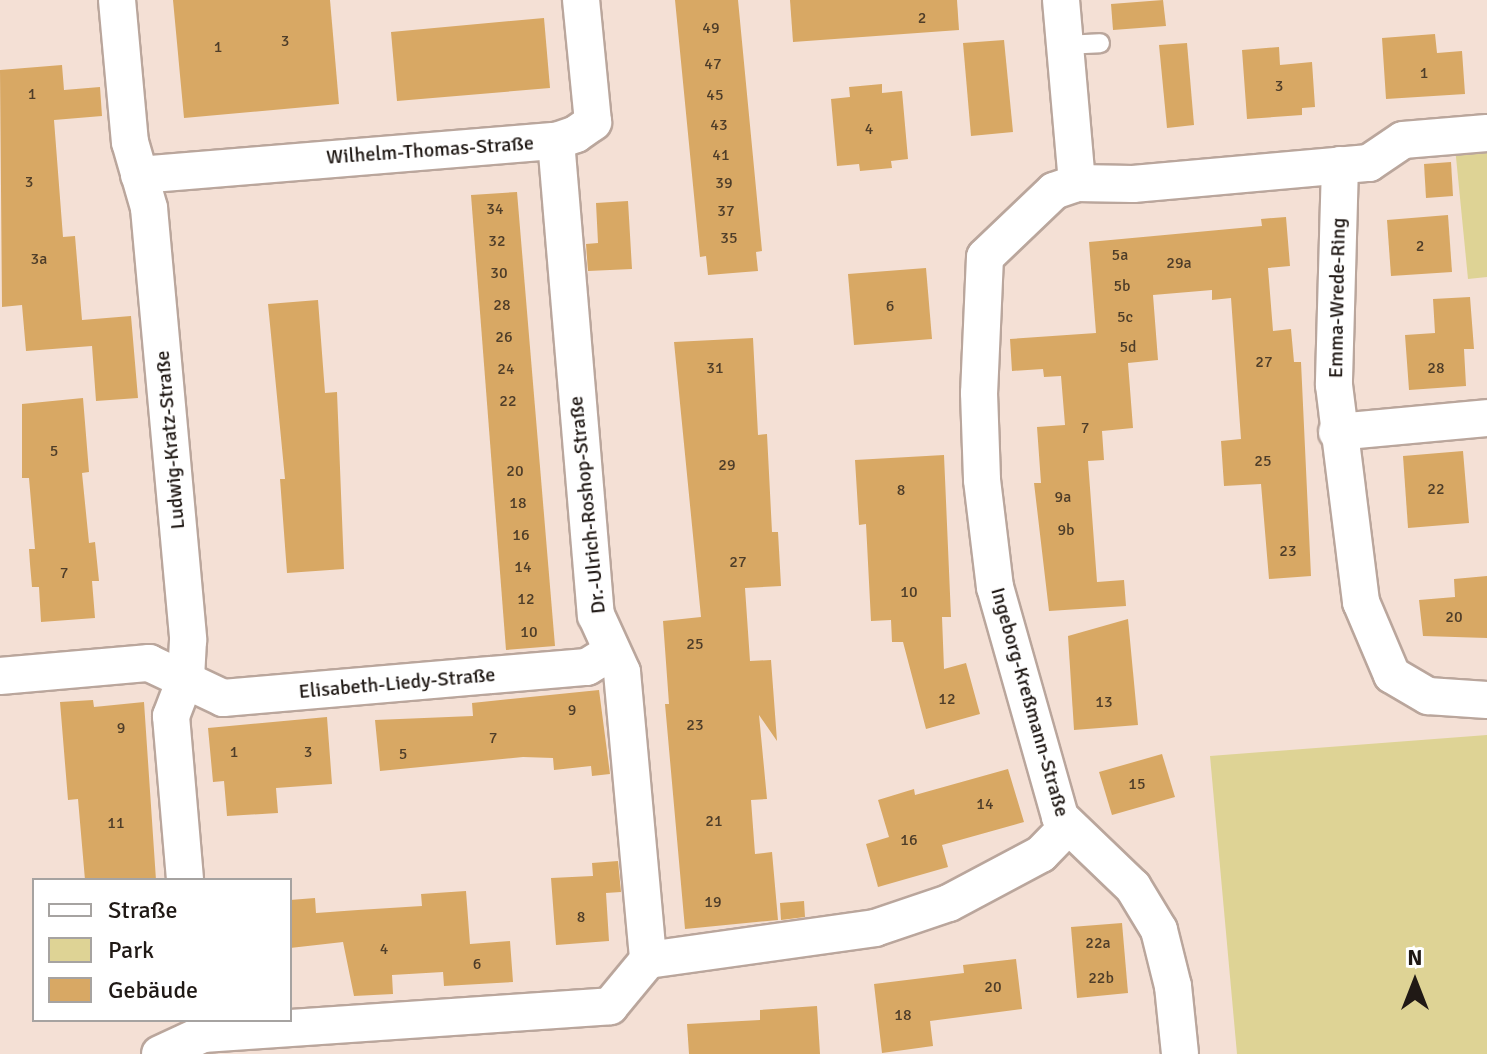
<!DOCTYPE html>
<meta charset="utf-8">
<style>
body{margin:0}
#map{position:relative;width:1487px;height:1054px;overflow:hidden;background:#f4e0d5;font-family:Signika,sans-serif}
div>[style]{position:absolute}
.green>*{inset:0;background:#ded395}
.building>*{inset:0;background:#d8a864}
.roads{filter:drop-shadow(2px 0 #baa69c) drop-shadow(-2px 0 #baa69c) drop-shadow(0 2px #baa69c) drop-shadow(0 -2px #baa69c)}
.service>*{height:18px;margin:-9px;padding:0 9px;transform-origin:9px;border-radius:9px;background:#fff}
.minor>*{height:36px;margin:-18px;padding:0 18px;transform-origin:18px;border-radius:18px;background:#fff}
span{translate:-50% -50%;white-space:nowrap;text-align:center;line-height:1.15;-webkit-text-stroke:6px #fff;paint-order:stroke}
.number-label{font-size:16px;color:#4e3d29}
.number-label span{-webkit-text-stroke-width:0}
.street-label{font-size:20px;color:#201915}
.legend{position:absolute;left:32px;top:878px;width:260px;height:144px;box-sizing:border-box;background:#fff;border:2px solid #a6a3a1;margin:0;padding:10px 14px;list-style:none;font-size:24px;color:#201915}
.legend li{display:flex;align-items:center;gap:16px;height:40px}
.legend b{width:40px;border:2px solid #a6a3a1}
.north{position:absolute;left:1375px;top:942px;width:80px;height:80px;-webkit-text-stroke:6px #fff;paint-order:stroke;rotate:0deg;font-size:22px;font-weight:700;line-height:32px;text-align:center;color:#201915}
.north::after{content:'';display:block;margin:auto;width:28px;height:36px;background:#201915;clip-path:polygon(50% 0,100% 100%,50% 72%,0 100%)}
</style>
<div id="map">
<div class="green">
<div style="clip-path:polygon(1487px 144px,1487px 277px,1468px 279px,1455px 147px)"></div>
<div style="clip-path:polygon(1487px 735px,1487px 1054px,1237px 1054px,1210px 756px)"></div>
</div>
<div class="building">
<div style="clip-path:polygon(173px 0,330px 0,339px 104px,184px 118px)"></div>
<div style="clip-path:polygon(675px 0,738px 0,762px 251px,756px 252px,758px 271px,708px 275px,706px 256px,700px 257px)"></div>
<div style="clip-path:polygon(790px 0,957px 0,959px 30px,793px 42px)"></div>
<div style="clip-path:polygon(1163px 0,1166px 26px,1113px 30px,1111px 4px)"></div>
<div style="clip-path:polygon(544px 18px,550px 88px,397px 101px,391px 32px)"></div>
<div style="clip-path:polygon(1435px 34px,1437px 53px,1462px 51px,1465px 94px,1386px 99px,1382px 38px)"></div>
<div style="clip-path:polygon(1004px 40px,1013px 132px,971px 136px,963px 43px)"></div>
<div style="clip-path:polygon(1187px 43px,1194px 125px,1167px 128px,1159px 45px)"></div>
<div style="clip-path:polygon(1279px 47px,1280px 65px,1312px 62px,1315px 107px,1302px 108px,1302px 115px,1247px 119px,1242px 50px)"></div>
<div style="clip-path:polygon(62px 65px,64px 90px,100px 87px,102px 116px,54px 120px,63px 237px,75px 236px,82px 320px,131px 316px,138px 398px,96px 401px,92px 346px,26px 351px,22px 305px,2px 307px,0 70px)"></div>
<div style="clip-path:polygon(882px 84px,882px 93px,902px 91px,908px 159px,891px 161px,892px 168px,860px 171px,859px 164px,837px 166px,831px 99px,850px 97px,849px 87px)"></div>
<div style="clip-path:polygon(1451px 162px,1453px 196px,1426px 198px,1424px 164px)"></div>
<div style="clip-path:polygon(517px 192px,555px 646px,506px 650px,471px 195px)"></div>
<div style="clip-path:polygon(628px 201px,632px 269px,588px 271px,586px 244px,598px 243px,596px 203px)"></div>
<div style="clip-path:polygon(1448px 215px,1452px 272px,1391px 276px,1387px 220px)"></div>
<div style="clip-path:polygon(1286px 217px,1290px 266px,1268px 268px,1273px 331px,1291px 329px,1294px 362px,1301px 362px,1311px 576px,1269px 579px,1261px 484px,1224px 486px,1221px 441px,1241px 439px,1231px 298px,1212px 300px,1212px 290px,1153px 295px,1158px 360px,1128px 363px,1133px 428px,1102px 431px,1104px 460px,1088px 461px,1097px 582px,1124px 580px,1126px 606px,1049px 611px,1034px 483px,1041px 483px,1037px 427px,1065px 425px,1061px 376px,1044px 377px,1043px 369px,1012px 371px,1010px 339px,1096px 333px,1089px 242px,1262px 226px,1261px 219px)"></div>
<div style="clip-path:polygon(926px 268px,932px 339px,854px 345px,848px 274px)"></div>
<div style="clip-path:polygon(1470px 297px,1474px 349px,1464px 349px,1466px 386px,1409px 390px,1405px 335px,1435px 333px,1433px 299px)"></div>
<div style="clip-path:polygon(318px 300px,325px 393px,337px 392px,344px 569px,287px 573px,280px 479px,285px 479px,268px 304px)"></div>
<div style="clip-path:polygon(753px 338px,758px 435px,767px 434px,772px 532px,778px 532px,781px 586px,745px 588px,750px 661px,771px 660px,777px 741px,759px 715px,767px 799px,751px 800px,755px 854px,772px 852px,778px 920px,685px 929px,665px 704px,669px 704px,663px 621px,701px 617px,674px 342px)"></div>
<div style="clip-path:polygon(83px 398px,89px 472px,82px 473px,89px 543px,95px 542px,99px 581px,92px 581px,95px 618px,41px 622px,39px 587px,32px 587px,30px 564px,29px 549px,35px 549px,29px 478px,22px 478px,22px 404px)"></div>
<div style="clip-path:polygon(1463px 451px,1469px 523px,1408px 528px,1403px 456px)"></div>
<div style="clip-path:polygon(944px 455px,951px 617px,942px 617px,944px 669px,966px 663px,980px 714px,926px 729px,903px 642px,892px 642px,891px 620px,871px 621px,866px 524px,859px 525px,855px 460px)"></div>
<div style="clip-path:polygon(1487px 576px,1487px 638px,1423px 636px,1419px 600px,1455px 597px,1454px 579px)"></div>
<div style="clip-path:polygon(1128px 619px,1138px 725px,1074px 730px,1068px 636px)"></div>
<div style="clip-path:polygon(599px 690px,610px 774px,592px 776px,591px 766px,554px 770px,553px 758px,523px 757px,380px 771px,375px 720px,473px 716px,472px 703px)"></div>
<div style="clip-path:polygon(93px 700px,94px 707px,144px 702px,156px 880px,85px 880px,78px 799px,68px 800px,60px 702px)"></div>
<div style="clip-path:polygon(327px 717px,332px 784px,276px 788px,278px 813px,227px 816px,224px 781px,213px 782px,208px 728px)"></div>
<div style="clip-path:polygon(1162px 754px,1175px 797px,1112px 815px,1099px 772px)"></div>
<div style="clip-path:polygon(1008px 769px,1024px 822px,942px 845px,948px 867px,878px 887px,866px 844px,889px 837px,878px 800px,914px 789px,915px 795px)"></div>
<div style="clip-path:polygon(618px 861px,621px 892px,606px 893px,609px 941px,556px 945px,551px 878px,593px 876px,592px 863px)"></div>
<div style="clip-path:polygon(466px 891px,470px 944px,510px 941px,513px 982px,444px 986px,443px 972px,392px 975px,393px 994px,354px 996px,343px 942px,290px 948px,290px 900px,315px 898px,316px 913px,358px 910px,422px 906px,421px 894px)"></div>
<div style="clip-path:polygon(804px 901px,805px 917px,781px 920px,780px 903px)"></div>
<div style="clip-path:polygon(1122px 923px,1128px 993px,1077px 998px,1071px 927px)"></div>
<div style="clip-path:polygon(1016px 959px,1022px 1009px,930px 1021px,933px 1046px,882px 1053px,874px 984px,964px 973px,963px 965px)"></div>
<div style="clip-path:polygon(817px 1006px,820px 1054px,689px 1054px,687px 1024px,760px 1020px,760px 1010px)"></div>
</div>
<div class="roads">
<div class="service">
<div style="left:1065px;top:45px;width:35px;rotate:-3deg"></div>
</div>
<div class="minor">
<div style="left:117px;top:0;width:143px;rotate:84.8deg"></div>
<div style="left:130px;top:142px;width:69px;rotate:73.9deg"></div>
<div style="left:149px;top:208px;width:434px;rotate:84.8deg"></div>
<div style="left:188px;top:640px;width:37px;rotate:93deg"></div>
<div style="left:186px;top:677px;width:42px;rotate:111deg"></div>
<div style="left:171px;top:716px;width:165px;rotate:85.1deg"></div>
<div style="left:1061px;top:0;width:184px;rotate:85deg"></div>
<div style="left:1077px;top:183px;width:24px;rotate:161deg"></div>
<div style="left:1054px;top:191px;width:95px;rotate:136.3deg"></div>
<div style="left:985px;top:257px;width:136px;rotate:92.5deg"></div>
<div style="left:979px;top:393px;width:87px;rotate:88deg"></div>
<div style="left:982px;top:480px;width:108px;rotate:83.1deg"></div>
<div style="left:995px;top:587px;width:239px;rotate:74.2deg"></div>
<div style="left:1060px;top:817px;width:101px;rotate:43.8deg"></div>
<div style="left:1133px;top:887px;width:50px;rotate:58.8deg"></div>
<div style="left:1159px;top:930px;width:58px;rotate:76deg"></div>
<div style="left:1173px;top:986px;width:68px;rotate:84.1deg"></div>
<div style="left:556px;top:141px;width:476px;rotate:85.2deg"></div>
<div style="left:596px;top:615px;width:63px;rotate:65.5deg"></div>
<div style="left:622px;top:672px;width:289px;rotate:84.8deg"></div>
<div style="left:1340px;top:165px;width:220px;rotate:91.6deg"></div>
<div style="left:1334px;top:385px;width:219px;rotate:82.9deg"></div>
<div style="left:1361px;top:602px;width:79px;rotate:67deg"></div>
<div style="left:1392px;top:675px;width:42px;rotate:30.3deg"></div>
<div style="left:1428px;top:696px;width:59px;rotate:3.9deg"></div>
<div style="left:139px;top:175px;width:418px;rotate:-4.7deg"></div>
<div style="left:556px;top:141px;width:21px;rotate:-19deg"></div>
<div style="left:576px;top:134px;width:21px;rotate:-35deg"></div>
<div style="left:593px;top:122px;width:123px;rotate:-95.6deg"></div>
<div style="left:1077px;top:183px;width:56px;rotate:1deg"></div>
<div style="left:1133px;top:184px;width:237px;rotate:-5.1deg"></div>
<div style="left:1369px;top:163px;width:41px;rotate:-34.1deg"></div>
<div style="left:1403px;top:140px;width:84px;rotate:-4.8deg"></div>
<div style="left:1337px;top:432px;width:151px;rotate:-5.3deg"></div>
<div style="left:0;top:676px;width:150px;rotate:-5deg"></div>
<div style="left:149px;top:663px;width:82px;rotate:25.3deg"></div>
<div style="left:223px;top:698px;width:365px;rotate:-4.9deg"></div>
<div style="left:587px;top:667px;width:28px;rotate:-32deg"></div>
<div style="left:160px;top:1054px;width:47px;rotate:-24.9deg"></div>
<div style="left:203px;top:1034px;width:408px;rotate:-3.9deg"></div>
<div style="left:610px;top:1006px;width:60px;rotate:-50.4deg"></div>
<div style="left:648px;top:960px;width:229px;rotate:-8deg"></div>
<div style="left:875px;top:928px;width:78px;rotate:-18.7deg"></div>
<div style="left:949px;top:903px;width:104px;rotate:-28deg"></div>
<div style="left:1041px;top:854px;width:37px;rotate:-46deg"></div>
</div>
</div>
<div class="number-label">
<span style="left:922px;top:18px">2</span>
<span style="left:711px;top:28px">49</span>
<span style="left:285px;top:41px">3</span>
<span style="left:218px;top:47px">1</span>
<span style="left:713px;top:64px">47</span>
<span style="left:1424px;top:73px">1</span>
<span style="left:1279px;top:86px">3</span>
<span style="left:32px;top:94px">1</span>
<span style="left:715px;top:95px">45</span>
<span style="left:719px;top:125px">43</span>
<span style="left:869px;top:129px">4</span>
<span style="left:721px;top:155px">41</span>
<span style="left:29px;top:182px">3</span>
<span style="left:724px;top:183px">39</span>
<span style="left:495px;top:209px">34</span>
<span style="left:726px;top:211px">37</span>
<span style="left:729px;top:238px">35</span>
<span style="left:497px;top:241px">32</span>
<span style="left:1420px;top:246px">2</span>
<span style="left:1120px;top:255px">5a</span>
<span style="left:39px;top:259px">3a</span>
<span style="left:1179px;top:263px">29a</span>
<span style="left:499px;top:273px">30</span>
<span style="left:1122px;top:286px">5b</span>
<span style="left:502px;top:305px">28</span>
<span style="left:890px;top:306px">6</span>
<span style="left:1125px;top:317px">5c</span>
<span style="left:504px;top:337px">26</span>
<span style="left:1128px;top:347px">5d</span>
<span style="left:1264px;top:362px">27</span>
<span style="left:715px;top:368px">31</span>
<span style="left:1436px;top:368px">28</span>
<span style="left:506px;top:369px">24</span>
<span style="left:508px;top:401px">22</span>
<span style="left:1085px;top:428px">7</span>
<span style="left:54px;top:451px">5</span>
<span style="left:1263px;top:461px">25</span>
<span style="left:727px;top:465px">29</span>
<span style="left:515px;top:471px">20</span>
<span style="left:1436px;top:489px">22</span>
<span style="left:901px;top:490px">8</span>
<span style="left:1063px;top:497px">9a</span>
<span style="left:518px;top:503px">18</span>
<span style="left:1066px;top:530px">9b</span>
<span style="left:521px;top:535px">16</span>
<span style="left:1288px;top:551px">23</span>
<span style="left:738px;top:562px">27</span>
<span style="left:523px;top:567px">14</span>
<span style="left:64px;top:573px">7</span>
<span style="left:909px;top:592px">10</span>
<span style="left:526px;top:599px">12</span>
<span style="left:1454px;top:617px">20</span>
<span style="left:529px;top:632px">10</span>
<span style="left:695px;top:644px">25</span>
<span style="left:947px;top:699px">12</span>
<span style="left:1104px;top:702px">13</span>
<span style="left:572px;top:710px">9</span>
<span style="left:695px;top:725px">23</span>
<span style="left:121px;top:728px">9</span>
<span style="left:493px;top:738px">7</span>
<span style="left:234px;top:752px">1</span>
<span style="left:308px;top:752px">3</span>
<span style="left:403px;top:754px">5</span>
<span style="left:1137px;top:784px">15</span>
<span style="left:985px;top:804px">14</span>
<span style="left:714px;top:821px">21</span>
<span style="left:116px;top:823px">11</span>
<span style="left:909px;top:840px">16</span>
<span style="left:713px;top:902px">19</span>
<span style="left:581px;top:917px">8</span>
<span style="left:1098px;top:943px">22a</span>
<span style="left:384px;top:949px">4</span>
<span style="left:477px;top:964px">6</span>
<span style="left:1101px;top:978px">22b</span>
<span style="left:993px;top:987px">20</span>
<span style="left:903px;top:1015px">18</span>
</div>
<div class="street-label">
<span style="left:430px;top:150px;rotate:-4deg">Wilhelm-Thomas-Straße</span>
<span style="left:1337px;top:298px;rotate:-89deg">Emma-Wrede-Ring</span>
<span style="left:170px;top:440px;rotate:-95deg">Ludwig-Kratz-Straße</span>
<span style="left:587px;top:505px;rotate:-96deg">Dr.-Ulrich-Roshop-Straße</span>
<span style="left:397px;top:683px;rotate:-5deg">Elisabeth-Liedy-Straße</span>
<span style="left:1030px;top:702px;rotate:74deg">Ingeborg-Kreßmann-Straße</span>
</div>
<ul class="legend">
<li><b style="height:10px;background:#fff"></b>Straße</li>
<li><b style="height:22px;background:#ded395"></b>Park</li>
<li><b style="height:22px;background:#d8a864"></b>Gebäude</li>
</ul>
<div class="north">N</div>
</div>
